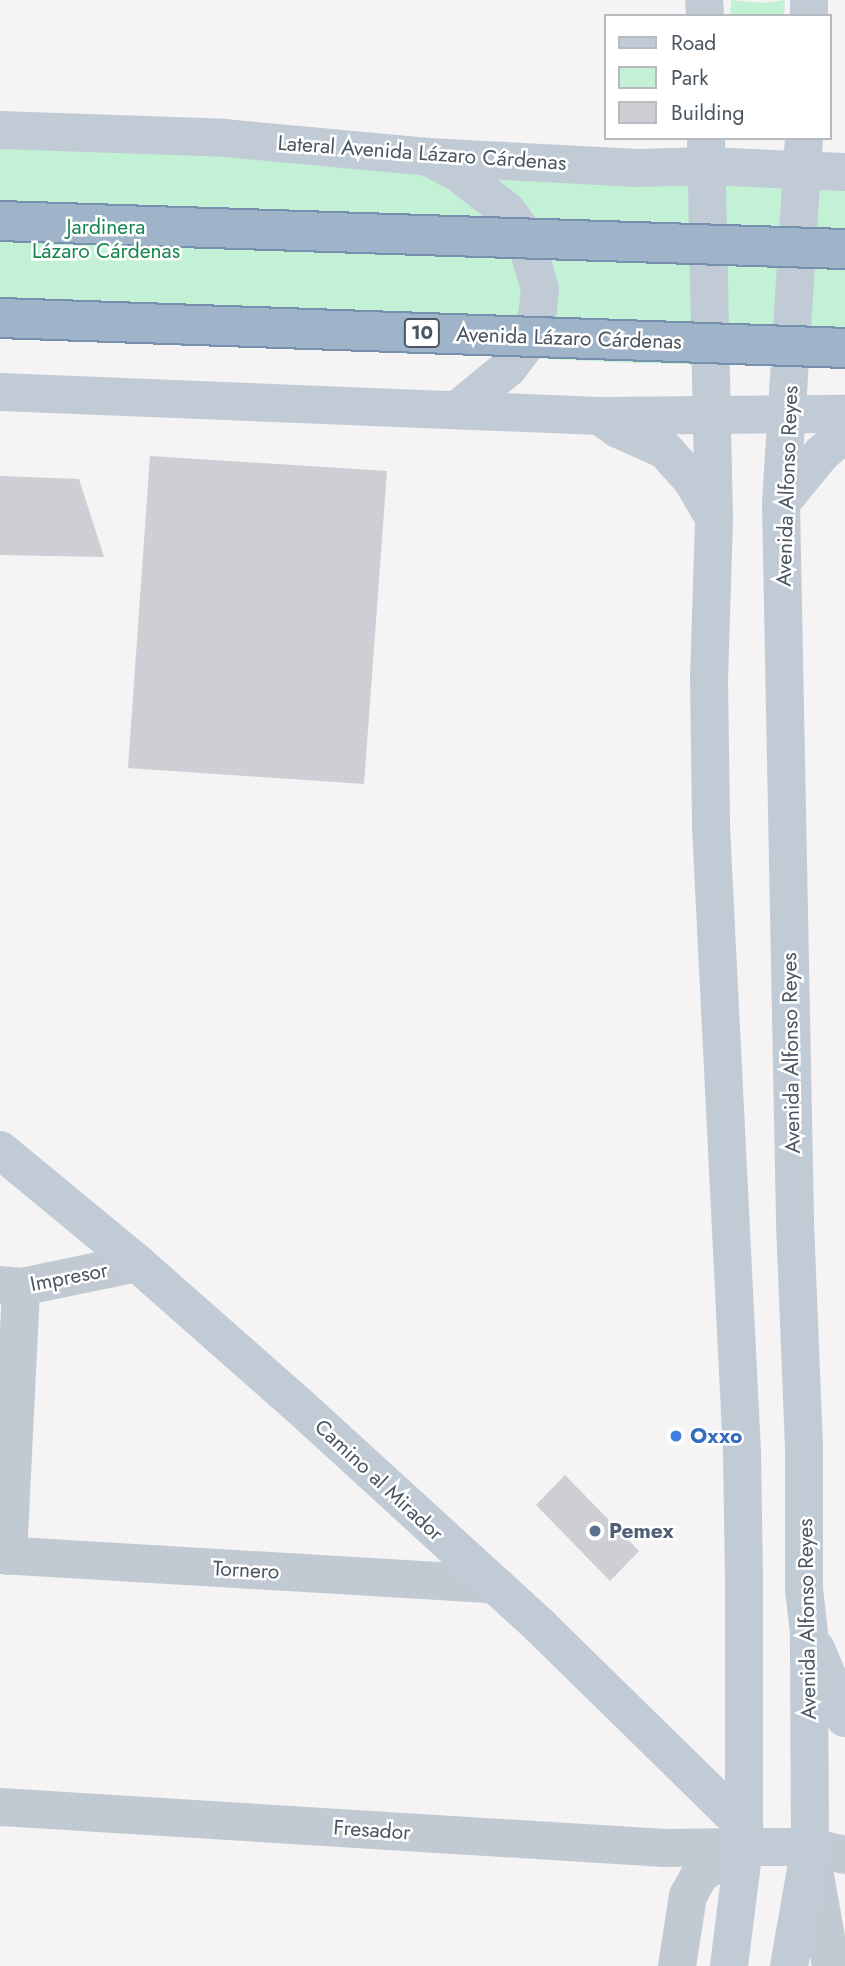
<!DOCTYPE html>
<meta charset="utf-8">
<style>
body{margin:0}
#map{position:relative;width:845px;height:1966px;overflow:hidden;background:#f5f3f3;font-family:Jost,sans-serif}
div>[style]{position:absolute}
.green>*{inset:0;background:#c3f1d5}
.building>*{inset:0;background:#cdcfd5}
.minor>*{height:38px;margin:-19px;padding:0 19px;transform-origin:19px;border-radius:19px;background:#c1cad2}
.tertiary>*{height:38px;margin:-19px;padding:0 19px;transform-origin:19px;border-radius:19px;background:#c1cad2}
.secondary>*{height:38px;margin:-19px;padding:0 19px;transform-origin:19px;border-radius:19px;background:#c1cbd6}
.bridges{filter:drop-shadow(2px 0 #7690ad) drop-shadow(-2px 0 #7690ad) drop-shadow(0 2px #7690ad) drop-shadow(0 -2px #7690ad)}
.trunk-bridge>*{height:38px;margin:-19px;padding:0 19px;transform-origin:19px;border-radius:19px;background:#9fb4c9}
.dots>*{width:19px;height:19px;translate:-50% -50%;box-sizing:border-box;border:4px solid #fff;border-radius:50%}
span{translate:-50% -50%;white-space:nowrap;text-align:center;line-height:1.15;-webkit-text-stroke:5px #fff;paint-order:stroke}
.shield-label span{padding:2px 5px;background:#fff;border:2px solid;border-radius:5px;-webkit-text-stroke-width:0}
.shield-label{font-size:19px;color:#4a5661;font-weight:700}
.street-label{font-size:21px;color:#4a5661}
.park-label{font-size:21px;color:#17864f}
.shop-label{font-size:21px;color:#366cbe;font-weight:700}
.left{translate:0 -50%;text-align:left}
.service-label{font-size:21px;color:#4e5e75;font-weight:700}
.legend{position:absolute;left:604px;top:14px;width:228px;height:126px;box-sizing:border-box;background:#fff;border:2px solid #b7bbc0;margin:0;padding:9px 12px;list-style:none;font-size:21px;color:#4a5661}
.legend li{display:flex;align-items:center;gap:14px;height:35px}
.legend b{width:35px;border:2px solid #b7bbc0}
</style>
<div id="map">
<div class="green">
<div style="clip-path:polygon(731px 0,763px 3px,785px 0,784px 16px,730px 16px)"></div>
<div style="clip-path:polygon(0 137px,845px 180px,845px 367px,634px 363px,0 333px)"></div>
</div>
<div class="building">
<div style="clip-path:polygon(150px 456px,387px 471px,364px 784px,128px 768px)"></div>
<div style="clip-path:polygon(0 476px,79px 479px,104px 557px,0 555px)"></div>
<div style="clip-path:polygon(565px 1475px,639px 1551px,610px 1581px,536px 1505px)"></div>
</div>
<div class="minor">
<div style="left:0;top:1285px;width:21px;rotate:5deg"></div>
<div style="left:21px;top:1287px;width:118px;rotate:-11.7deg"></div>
<div style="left:0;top:1555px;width:494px;rotate:3.4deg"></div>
<div style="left:8px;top:1556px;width:269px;rotate:-87.2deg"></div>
<div style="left:0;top:1807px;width:666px;rotate:3.53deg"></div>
<div style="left:665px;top:1848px;width:79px;rotate:-0.7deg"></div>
</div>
<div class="tertiary">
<div style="left:677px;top:1966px;width:71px;rotate:-81.1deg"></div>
<div style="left:688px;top:1896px;width:25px;rotate:-61deg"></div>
<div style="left:700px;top:1874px;width:52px;rotate:-31.5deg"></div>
<div style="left:831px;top:1966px;width:121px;rotate:-100deg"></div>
<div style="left:810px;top:1847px;width:36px;rotate:13deg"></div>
</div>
<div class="secondary">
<div style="left:704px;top:0;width:16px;rotate:86deg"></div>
<div style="left:809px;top:16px;width:16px;rotate:-90deg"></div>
<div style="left:0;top:130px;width:224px;rotate:2deg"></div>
<div style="left:224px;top:138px;width:205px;rotate:5.3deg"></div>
<div style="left:428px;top:157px;width:211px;rotate:3deg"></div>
<div style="left:639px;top:168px;width:68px;rotate:-1.7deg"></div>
<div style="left:707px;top:166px;width:138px;rotate:2.5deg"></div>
<div style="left:706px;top:138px;width:382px;rotate:88.8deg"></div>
<div style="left:714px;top:520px;width:158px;rotate:91.8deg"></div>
<div style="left:709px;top:678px;width:149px;rotate:89.2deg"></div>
<div style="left:711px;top:827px;width:627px;rotate:87.16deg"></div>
<div style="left:742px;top:1453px;width:132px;rotate:89.1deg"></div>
<div style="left:744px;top:1585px;width:262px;rotate:90deg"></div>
<div style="left:744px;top:1847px;width:120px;rotate:97.2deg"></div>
<div style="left:432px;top:159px;width:32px;rotate:28deg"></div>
<div style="left:460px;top:174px;width:60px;rotate:38.2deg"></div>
<div style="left:507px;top:211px;width:29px;rotate:54deg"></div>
<div style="left:524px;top:234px;width:57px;rotate:73.8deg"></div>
<div style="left:540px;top:289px;width:28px;rotate:96deg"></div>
<div style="left:537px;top:317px;width:28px;rotate:111deg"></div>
<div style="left:527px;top:343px;width:31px;rotate:127deg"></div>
<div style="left:508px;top:368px;width:66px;rotate:140.5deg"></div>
<div style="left:0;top:392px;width:600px;rotate:2.29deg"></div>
<div style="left:600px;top:416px;width:245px;rotate:-0.5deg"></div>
<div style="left:604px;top:419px;width:17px;rotate:36deg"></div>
<div style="left:618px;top:429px;width:51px;rotate:24.1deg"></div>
<div style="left:665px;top:450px;width:40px;rotate:48deg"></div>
<div style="left:692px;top:480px;width:44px;rotate:59.9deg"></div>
<div style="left:781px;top:503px;width:63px;rotate:-50.8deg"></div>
<div style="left:821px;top:454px;width:32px;rotate:-41deg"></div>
<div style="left:0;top:1150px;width:178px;rotate:39.5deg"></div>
<div style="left:137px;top:1263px;width:212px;rotate:41.4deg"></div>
<div style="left:296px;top:1403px;width:331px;rotate:42.4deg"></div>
<div style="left:540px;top:1626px;width:286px;rotate:44.4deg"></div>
<div style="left:816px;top:1649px;width:75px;rotate:67.2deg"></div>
<div style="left:744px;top:1847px;width:66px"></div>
<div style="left:789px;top:1966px;width:121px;rotate:-80deg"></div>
<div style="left:810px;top:1847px;width:214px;rotate:-90.3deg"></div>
<div style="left:809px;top:1633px;width:44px;rotate:-96.5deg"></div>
<div style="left:804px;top:1589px;width:142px;rotate:-90deg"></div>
<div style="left:804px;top:1447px;width:227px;rotate:-92.3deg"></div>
<div style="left:795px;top:1220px;width:717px;rotate:-91.12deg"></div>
<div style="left:781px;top:503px;width:366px;rotate:-86.4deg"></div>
</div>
<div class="bridges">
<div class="trunk-bridge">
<div style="left:0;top:221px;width:845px;rotate:1.9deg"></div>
<div style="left:0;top:318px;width:846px;rotate:2.03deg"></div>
</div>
</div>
<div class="dots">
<div style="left:676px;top:1436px;background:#3f7fe0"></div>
<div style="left:595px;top:1531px;background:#5c6f8a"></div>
</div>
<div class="shield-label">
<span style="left:422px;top:333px">10</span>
</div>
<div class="street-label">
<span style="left:422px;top:153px;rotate:4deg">Lateral Avenida Lázaro Cárdenas</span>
<span style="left:569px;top:338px;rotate:2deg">Avenida Lázaro Cárdenas</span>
<span style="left:787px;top:486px;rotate:-88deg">Avenida Alfonso Reyes</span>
<span style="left:791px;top:1053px;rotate:-91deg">Avenida Alfonso Reyes</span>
<span style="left:69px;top:1277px;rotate:-11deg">Impresor</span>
<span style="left:379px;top:1480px;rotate:43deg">Camino al Mirador</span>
<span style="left:246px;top:1570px;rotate:3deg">Tornero</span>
<span style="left:807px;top:1619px;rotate:-91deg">Avenida Alfonso Reyes</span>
<span style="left:372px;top:1830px;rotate:4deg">Fresador</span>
</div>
<div class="park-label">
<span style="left:106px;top:239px">Jardinera<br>Lázaro Cárdenas</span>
</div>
<div class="shop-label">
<span class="left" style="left:690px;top:1436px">Oxxo</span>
</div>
<div class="service-label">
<span class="left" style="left:609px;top:1531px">Pemex</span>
</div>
<ul class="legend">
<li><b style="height:9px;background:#c1cbd6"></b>Road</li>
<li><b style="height:19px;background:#c3f1d5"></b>Park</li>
<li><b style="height:19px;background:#cdcfd5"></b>Building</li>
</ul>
</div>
